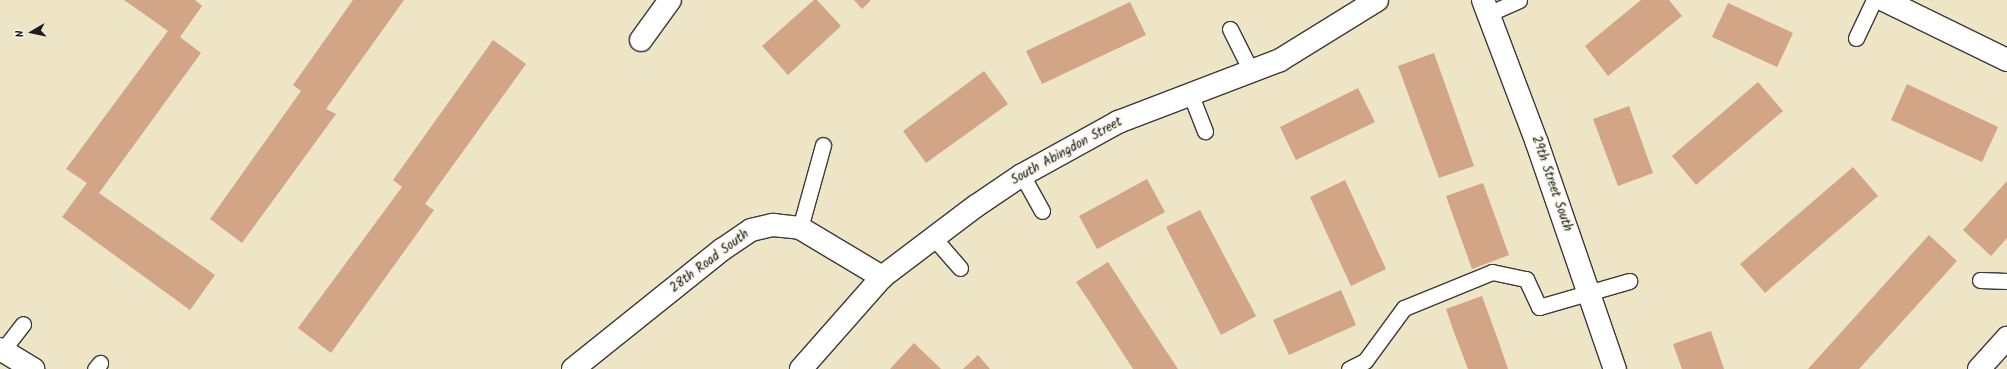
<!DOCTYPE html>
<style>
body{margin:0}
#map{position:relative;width:2007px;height:369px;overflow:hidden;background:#eee4c6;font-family:Kalam,sans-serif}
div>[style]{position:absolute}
.building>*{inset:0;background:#d1a585}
.roads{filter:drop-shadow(1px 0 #3c3a36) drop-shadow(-1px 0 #3c3a36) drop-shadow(0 1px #3c3a36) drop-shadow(0 -1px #3c3a36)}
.service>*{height:15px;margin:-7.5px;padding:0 7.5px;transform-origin:7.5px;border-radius:7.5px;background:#fff}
.minor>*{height:22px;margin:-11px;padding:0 11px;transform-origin:11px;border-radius:11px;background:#fff}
.tertiary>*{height:22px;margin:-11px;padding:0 11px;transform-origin:11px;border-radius:11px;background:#fff}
span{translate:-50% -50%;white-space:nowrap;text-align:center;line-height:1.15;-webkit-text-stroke:4px #fbf7ec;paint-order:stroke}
.street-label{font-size:13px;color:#1c1c1c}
.north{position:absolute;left:12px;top:12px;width:40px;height:40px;-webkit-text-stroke:3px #fbf7ec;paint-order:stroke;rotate:261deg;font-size:11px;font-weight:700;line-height:16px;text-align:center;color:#1c1c1c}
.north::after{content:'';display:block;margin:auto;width:14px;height:18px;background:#1c1c1c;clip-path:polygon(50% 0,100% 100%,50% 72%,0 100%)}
</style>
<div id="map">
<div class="building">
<div style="clip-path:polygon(124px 0,195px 0,202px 6px,180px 37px,201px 53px,99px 193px,215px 275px,190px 310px,62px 217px,87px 183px,66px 169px,168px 31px)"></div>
<div style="clip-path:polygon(353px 0,404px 0,326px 109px,336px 114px,242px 243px,210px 219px,301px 91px,293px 85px)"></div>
<div style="clip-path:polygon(814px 0,817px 0,841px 26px,788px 75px,762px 46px)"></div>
<div style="clip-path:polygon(854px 0,871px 0,862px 9px)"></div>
<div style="clip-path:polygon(1641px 0,1669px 0,1682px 16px,1608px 76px,1585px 46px)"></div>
<div style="clip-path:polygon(1130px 2px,1146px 35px,1042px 84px,1026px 51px)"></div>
<div style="clip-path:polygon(1728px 3px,1793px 33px,1777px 67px,1712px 37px)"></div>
<div style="clip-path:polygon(493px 40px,526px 64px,425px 204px,434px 210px,331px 353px,298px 328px,402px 187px,393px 180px)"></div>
<div style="clip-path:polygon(1434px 53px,1474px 166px,1439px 178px,1398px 66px)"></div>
<div style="clip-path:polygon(984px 71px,1008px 104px,926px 163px,903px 131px)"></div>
<div style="clip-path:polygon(1758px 82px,1783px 111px,1696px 185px,1672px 156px)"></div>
<div style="clip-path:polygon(1907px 84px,1998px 127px,1982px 162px,1891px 120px)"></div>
<div style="clip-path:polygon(1358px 88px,1375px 122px,1296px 160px,1280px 127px)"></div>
<div style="clip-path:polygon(1629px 106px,1653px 173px,1618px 186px,1593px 119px)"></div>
<div style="clip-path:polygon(1853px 167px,1878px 196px,1765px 293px,1740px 264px)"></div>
<div style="clip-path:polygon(1147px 179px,1165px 212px,1097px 249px,1079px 216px)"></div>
<div style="clip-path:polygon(1345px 180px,1386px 269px,1351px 286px,1310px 197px)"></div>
<div style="clip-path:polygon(2007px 181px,2007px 238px,1991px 256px,1963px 230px)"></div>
<div style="clip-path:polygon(1483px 183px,1509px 255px,1472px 269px,1446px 196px)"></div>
<div style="clip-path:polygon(1200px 210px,1256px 316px,1221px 335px,1166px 227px)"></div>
<div style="clip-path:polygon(1929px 235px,1957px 261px,1859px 369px,1808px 369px)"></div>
<div style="clip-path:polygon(1108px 262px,1143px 316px,1178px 369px,1133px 369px,1089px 301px,1076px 282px)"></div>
<div style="clip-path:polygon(1341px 290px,1356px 325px,1289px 355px,1273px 320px)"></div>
<div style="clip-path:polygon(1482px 296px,1498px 340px,1508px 369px,1468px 369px,1454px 332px,1446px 309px)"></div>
<div style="clip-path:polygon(1711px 331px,1724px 369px,1682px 369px,1673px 344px)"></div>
<div style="clip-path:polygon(914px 343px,941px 369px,890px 369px)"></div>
<div style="clip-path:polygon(978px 355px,990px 369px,963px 369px)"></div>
</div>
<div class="roads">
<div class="service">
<div style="left:1488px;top:14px;width:34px;rotate:-24deg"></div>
<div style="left:1230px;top:29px;width:47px;rotate:63.4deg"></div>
<div style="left:1856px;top:38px;width:42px;rotate:-64.7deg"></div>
<div style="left:1190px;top:93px;width:41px;rotate:68.5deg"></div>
<div style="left:1022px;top:175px;width:41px;rotate:60.9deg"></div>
<div style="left:800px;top:228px;width:86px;rotate:-74.5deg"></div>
<div style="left:933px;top:237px;width:41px;rotate:48.9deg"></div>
<div style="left:1980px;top:280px;width:27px;rotate:2deg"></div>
<div style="left:2px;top:351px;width:34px;rotate:-52deg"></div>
<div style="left:95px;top:369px;width:8px;rotate:-50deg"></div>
<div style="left:1349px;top:369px;width:18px;rotate:-27deg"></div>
<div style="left:1365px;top:361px;width:66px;rotate:-53.7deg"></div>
<div style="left:1404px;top:308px;width:95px;rotate:-22.2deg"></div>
<div style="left:1492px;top:272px;width:35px;rotate:12deg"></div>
<div style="left:1526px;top:279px;width:31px;rotate:65deg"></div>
<div style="left:1539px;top:307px;width:94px;rotate:-16.1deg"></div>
</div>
<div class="minor">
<div style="left:1884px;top:0;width:137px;rotate:26deg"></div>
<div style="left:641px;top:40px;width:49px;rotate:-54.1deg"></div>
<div style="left:0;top:349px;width:39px;rotate:31deg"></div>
<div style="left:573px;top:369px;width:192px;rotate:-38.7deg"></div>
<div style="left:723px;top:249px;width:34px;rotate:-34deg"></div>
<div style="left:751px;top:230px;width:23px;rotate:-13deg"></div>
<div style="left:773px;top:225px;width:27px;rotate:6deg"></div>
<div style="left:800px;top:228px;width:96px;rotate:30.9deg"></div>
<div style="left:801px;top:369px;width:123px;rotate:-48.6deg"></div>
<div style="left:882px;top:277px;width:118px;rotate:-37.1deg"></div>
<div style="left:976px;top:206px;width:55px;rotate:-34deg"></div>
<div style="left:1022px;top:175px;width:110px;rotate:-28.9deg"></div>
<div style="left:1118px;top:122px;width:173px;rotate:-20.9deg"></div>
<div style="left:1280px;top:60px;width:114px;rotate:-31.7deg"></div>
<div style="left:1979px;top:369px;width:42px;rotate:-47.9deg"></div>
</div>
<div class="tertiary">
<div style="left:1483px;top:0;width:153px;rotate:69.3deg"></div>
<div style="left:1537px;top:143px;width:239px;rotate:71deg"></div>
</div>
</div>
<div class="street-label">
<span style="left:1067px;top:152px;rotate:-29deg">South Abingdon Street</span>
<span style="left:1551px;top:184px;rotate:71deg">29th Street South</span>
<span style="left:710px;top:262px;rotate:-37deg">28th Road South</span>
</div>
<div class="north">N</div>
</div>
